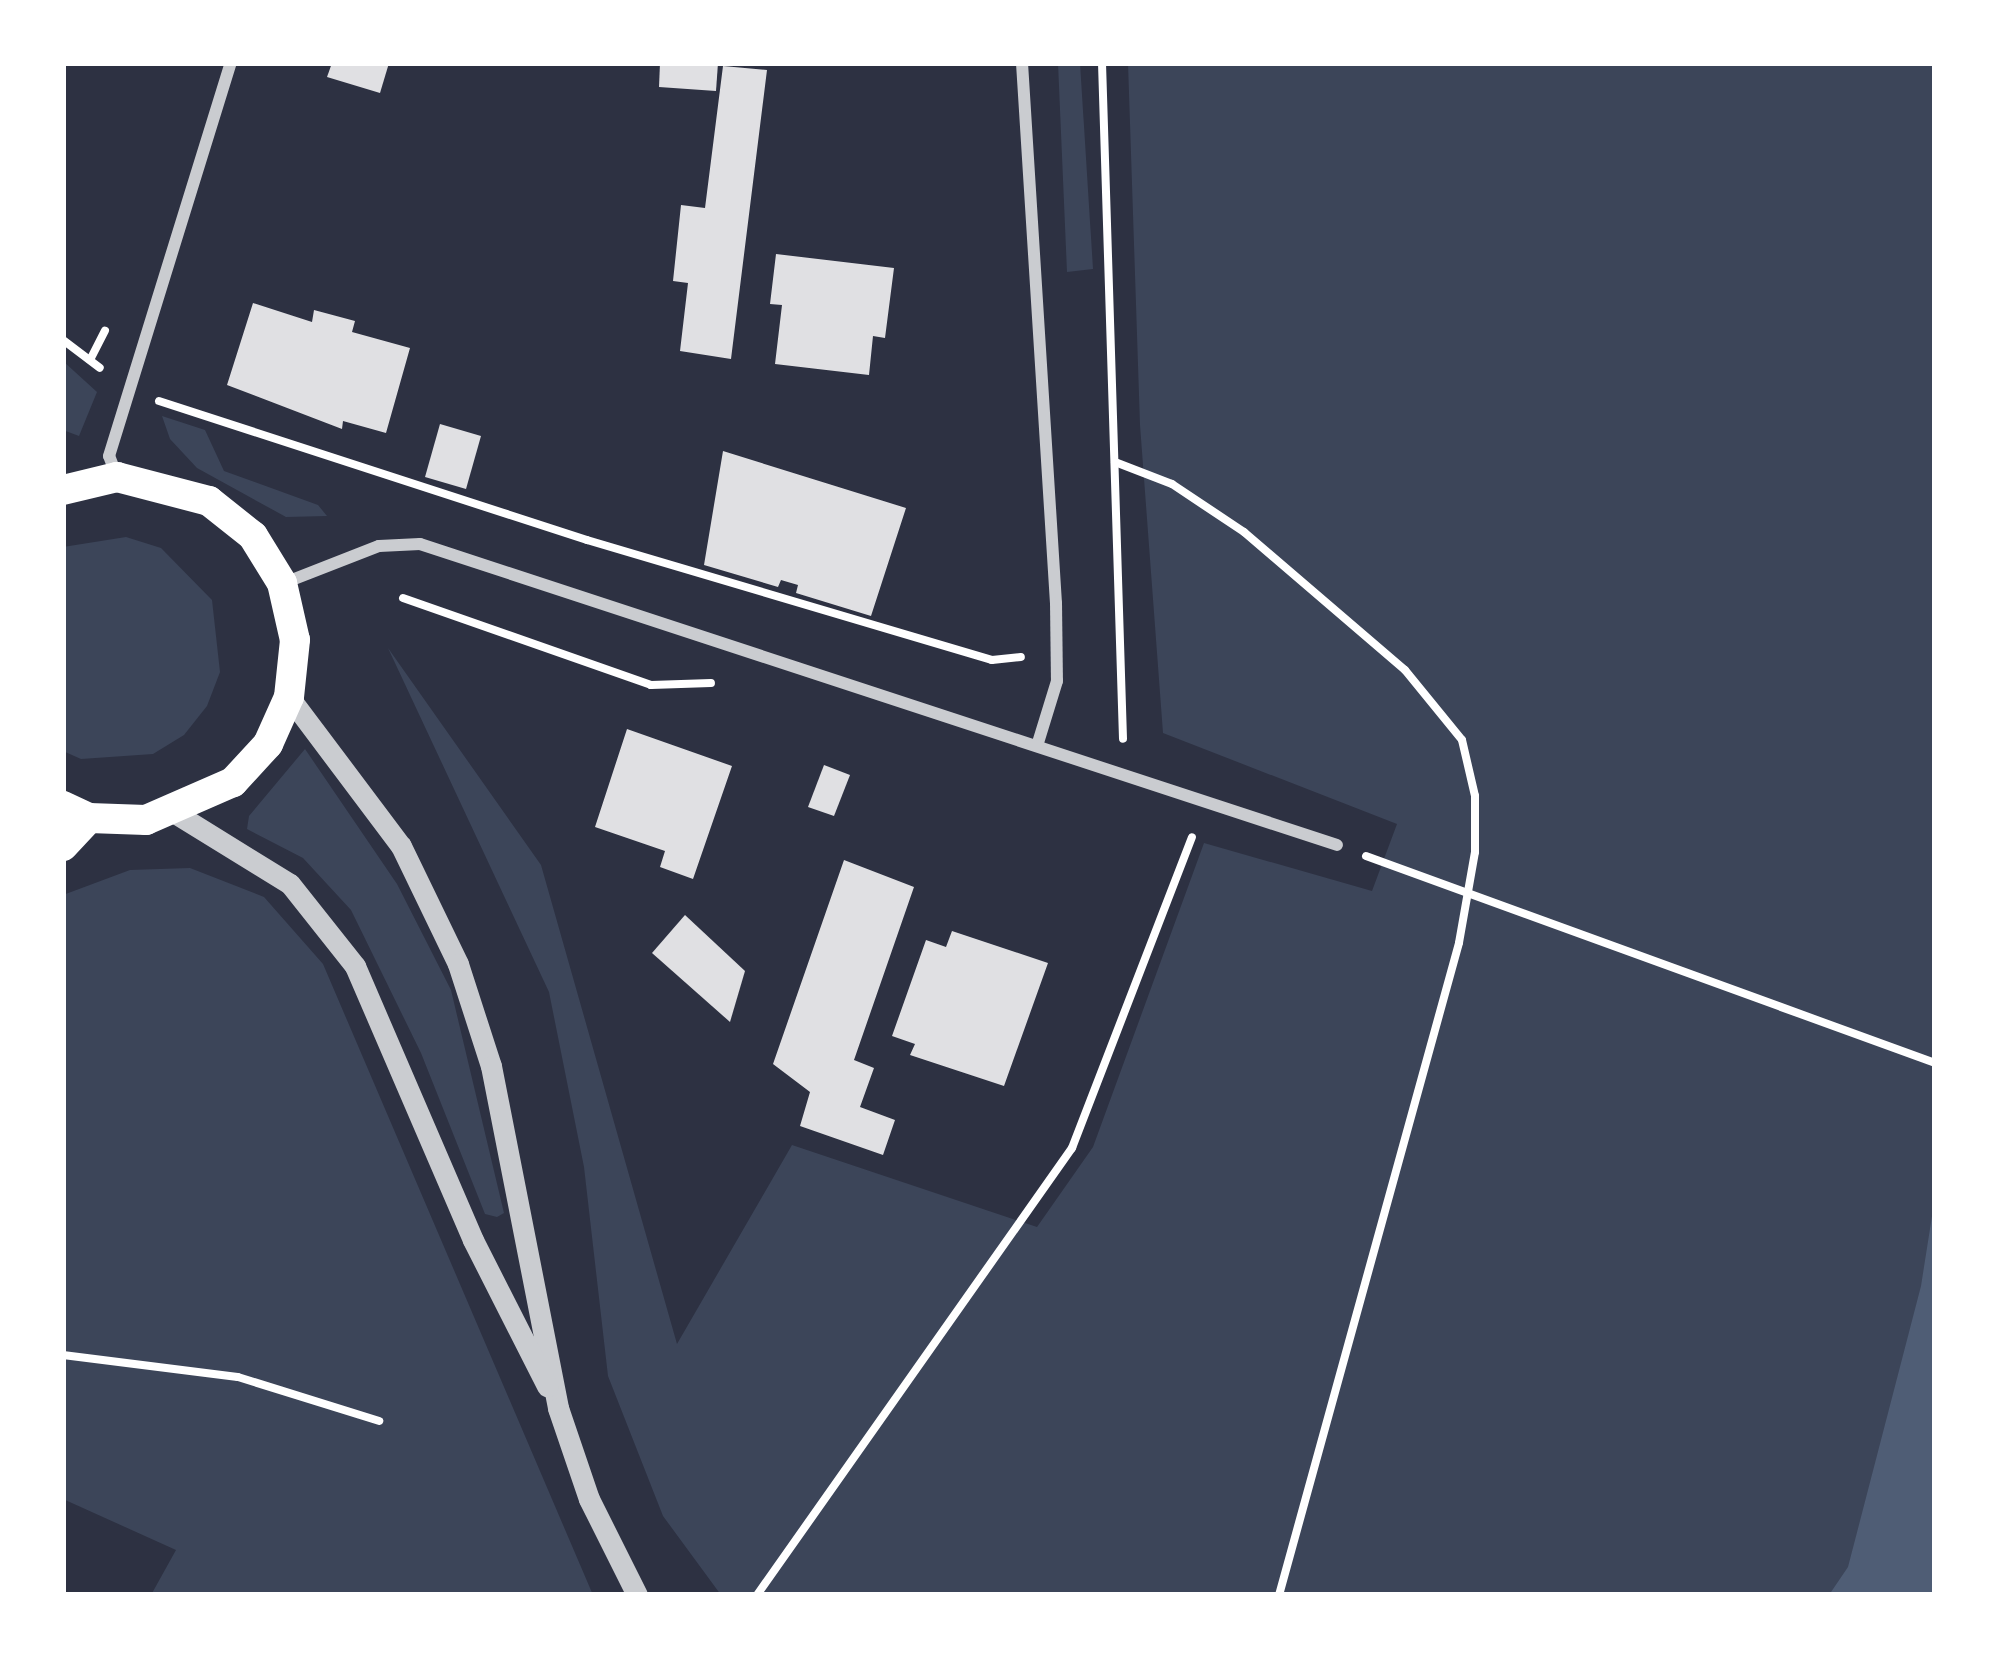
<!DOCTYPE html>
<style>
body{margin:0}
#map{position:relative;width:1998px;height:1658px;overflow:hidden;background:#2d3142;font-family:"Noto Sans",sans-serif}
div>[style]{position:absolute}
.green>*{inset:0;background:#3c4559}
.water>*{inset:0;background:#4f5d75}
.building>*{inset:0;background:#e0e0e3}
.path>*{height:8px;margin:-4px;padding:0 4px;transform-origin:4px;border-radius:4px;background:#fff}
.minor>*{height:12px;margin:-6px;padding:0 6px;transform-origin:6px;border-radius:6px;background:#caccd0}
.tertiary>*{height:21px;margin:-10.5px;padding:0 10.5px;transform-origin:10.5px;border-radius:10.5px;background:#caccd0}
.primary>*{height:30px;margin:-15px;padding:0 15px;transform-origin:15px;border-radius:15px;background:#fff}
span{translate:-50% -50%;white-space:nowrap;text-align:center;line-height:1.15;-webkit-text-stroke:9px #fff;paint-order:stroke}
.frame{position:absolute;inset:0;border:66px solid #fff;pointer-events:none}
</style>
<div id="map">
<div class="green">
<div style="clip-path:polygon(1058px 63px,1080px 63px,1093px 269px,1067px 272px)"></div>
<div style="clip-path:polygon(1128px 63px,1935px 63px,1935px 1595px,721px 1595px,663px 1516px,608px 1376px,584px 1167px,549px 992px,388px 648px,541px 865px,677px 1344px,792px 1145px,1037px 1227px,1093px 1147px,1204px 843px,1372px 891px,1397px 824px,1163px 733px,1140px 425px)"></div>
<div style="clip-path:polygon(63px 361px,97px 392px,79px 436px,63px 430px)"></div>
<div style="clip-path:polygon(162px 416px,205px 430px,224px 471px,318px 505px,327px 516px,286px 517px,197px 468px,170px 439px)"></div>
<div style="clip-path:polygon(126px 537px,161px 548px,212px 600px,220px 672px,207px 706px,184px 735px,153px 754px,81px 759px,63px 751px,63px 547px)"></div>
<div style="clip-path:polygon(305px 749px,397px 884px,451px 990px,504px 1213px,497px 1217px,485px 1214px,421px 1053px,351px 910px,303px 858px,247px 829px,249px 816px)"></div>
<div style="clip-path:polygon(190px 868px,264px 897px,323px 964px,593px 1595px,151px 1595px,176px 1550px,63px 1499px,63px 895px,130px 870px)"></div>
</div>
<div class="water">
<div style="clip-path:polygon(1935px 1197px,1935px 1595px,1829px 1595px,1848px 1567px,1921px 1286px)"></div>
</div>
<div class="building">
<div style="clip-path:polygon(332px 63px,389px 63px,380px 93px,327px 77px)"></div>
<div style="clip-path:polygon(660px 63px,718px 63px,716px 91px,659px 87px)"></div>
<div style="clip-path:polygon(723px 66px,767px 70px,731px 359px,680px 351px,688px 283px,673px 281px,681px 205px,705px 208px)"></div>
<div style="clip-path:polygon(776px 254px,894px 268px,885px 338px,873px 336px,869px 375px,775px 364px,782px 305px,770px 304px)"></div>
<div style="clip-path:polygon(253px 303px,312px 322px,314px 310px,355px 321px,352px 332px,410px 348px,386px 433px,343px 421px,342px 429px,227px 385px)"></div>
<div style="clip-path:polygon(440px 424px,481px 436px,466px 489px,425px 477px)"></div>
<div style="clip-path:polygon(723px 451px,906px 508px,871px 616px,796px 593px,798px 585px,781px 580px,778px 587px,704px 565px)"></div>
<div style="clip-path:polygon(627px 729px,732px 766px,693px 879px,660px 867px,665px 851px,595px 827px)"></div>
<div style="clip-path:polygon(824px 765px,850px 775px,834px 816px,808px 807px)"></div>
<div style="clip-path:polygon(844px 860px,914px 887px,854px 1060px,874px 1068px,860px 1107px,895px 1120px,883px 1155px,800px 1126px,810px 1092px,773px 1064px)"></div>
<div style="clip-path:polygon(685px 915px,745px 971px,730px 1022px,652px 953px)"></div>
<div style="clip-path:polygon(952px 931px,1048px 963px,1004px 1086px,910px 1055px,915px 1044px,892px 1036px,926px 940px,946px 947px)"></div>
</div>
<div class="path">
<div style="left:1102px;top:63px;width:676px;rotate:88.22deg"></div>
<div style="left:63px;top:340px;width:46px;rotate:37.1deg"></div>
<div style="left:90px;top:360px;width:33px;rotate:-63deg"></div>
<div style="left:159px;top:401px;width:450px;rotate:18deg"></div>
<div style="left:587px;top:540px;width:422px;rotate:16.5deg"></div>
<div style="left:992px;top:660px;width:29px;rotate:-6deg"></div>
<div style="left:1115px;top:462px;width:61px;rotate:21.1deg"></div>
<div style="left:1172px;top:484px;width:87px;rotate:33.7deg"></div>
<div style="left:1244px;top:532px;width:212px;rotate:40.6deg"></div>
<div style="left:1405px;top:670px;width:90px;rotate:50.8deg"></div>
<div style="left:1462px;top:740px;width:57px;rotate:76.9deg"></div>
<div style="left:1475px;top:796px;width:56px;rotate:90deg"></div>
<div style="left:1475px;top:852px;width:92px;rotate:100deg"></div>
<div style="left:1459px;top:943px;width:676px;rotate:105.43deg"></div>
<div style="left:403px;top:598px;width:263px;rotate:19.3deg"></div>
<div style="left:651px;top:685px;width:60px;rotate:-1.9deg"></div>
<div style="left:1366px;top:856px;width:605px;rotate:19.99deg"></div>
<div style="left:63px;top:1355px;width:176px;rotate:7.2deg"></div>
<div style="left:238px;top:1377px;width:148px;rotate:17.3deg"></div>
<div style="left:757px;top:1595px;width:547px;rotate:-54.83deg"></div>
<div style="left:1072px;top:1148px;width:333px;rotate:-68.9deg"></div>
</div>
<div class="minor">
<div style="left:1022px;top:63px;width:541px;rotate:86.4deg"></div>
<div style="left:1056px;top:603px;width:78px;rotate:89.3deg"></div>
<div style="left:1057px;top:681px;width:68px;rotate:107.1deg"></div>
<div style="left:116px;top:474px;width:19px;rotate:-111deg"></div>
<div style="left:109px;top:456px;width:412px;rotate:-72.8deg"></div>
<div style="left:284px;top:583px;width:102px;rotate:-21.3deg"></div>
<div style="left:379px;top:546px;width:41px;rotate:-2.8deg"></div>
<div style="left:420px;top:544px;width:965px;rotate:18.17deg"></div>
</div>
<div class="tertiary">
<div style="left:289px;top:697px;width:186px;rotate:53.1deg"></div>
<div style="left:401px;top:846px;width:131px;rotate:64.2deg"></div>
<div style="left:458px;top:964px;width:107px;rotate:72.1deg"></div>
<div style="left:491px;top:1066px;width:349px;rotate:78.9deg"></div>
<div style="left:558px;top:1408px;width:96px;rotate:71.2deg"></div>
<div style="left:589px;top:1499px;width:107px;rotate:63.4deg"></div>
<div style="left:175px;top:813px;width:135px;rotate:31.7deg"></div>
<div style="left:290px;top:884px;width:105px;rotate:51.6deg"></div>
<div style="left:355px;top:966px;width:298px;rotate:66.7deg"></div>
<div style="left:473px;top:1240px;width:164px;rotate:63.1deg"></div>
</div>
<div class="primary">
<div style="left:63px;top:490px;width:56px;rotate:-13.5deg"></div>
<div style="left:117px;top:477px;width:95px;rotate:14.6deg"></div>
<div style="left:209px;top:501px;width:56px;rotate:38.5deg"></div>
<div style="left:253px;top:536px;width:55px;rotate:58.3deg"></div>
<div style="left:282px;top:583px;width:58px;rotate:77.2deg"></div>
<div style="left:295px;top:640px;width:57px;rotate:96deg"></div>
<div style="left:289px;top:697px;width:51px;rotate:114.1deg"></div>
<div style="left:268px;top:744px;width:52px;rotate:132.6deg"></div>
<div style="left:233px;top:782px;width:95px;rotate:156.4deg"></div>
<div style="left:146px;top:820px;width:57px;rotate:-178deg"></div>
<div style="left:89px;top:818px;width:29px;rotate:-155deg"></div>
<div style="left:63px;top:846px;width:38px;rotate:-47deg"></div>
</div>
<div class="frame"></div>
</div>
